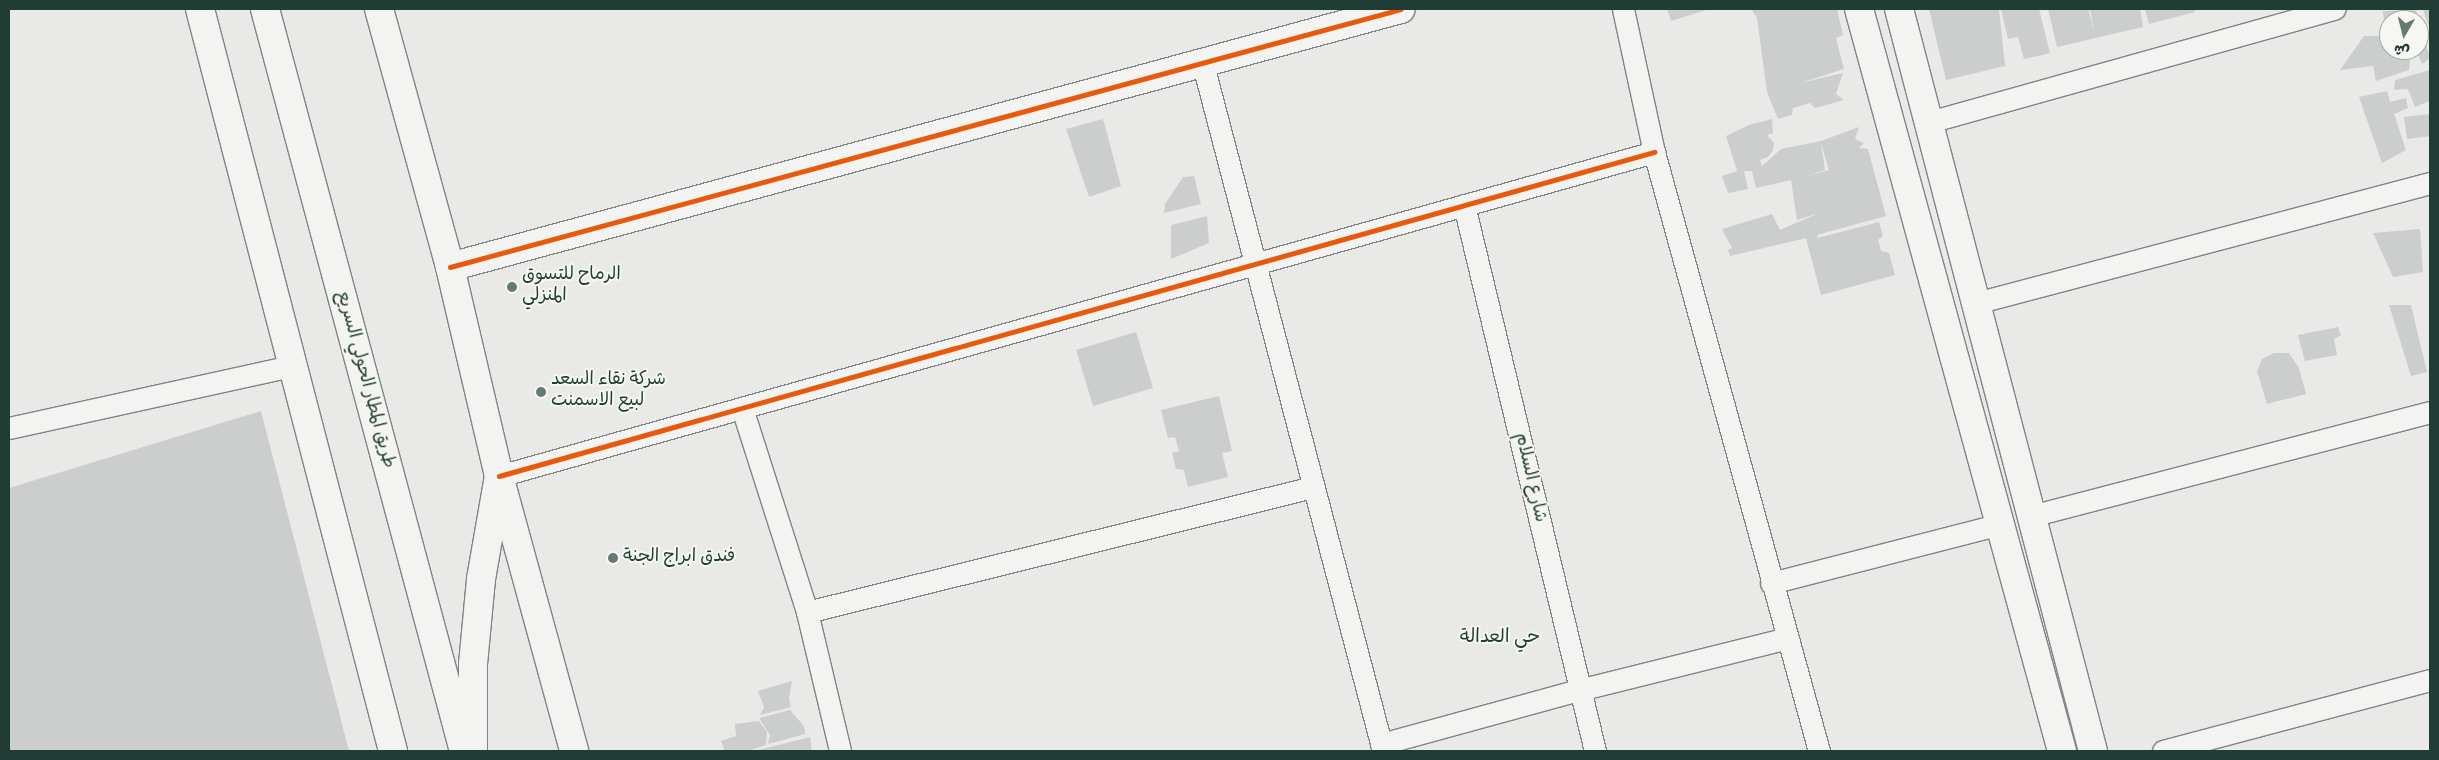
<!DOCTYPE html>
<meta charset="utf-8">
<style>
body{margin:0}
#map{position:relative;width:2439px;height:760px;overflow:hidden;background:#e9eae8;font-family:Dekko,"Playpen Sans Arabic",sans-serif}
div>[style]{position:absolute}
.building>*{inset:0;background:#cbcecc}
.roads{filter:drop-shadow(1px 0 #7f8583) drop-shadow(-1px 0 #7f8583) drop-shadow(0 1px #7f8583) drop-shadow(0 -1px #7f8583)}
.street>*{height:21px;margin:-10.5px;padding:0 10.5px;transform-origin:10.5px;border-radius:10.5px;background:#f3f3f1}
.secondary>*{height:28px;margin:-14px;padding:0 14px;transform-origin:14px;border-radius:14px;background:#f3f3f1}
.highway>*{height:28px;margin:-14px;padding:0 14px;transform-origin:14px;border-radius:14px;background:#f3f3f1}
.cycleway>*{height:5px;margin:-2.5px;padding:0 2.5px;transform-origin:2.5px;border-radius:2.5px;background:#e8590c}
.dots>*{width:14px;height:14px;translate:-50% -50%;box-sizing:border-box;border:2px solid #f6f6f2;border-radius:50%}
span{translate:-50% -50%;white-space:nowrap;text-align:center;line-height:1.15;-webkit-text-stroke:4px #f6f6f2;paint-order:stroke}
.poi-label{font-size:18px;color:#1f3d34}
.left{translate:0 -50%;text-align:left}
.street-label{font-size:18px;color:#1f3d34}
.neighbourhood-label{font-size:19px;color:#1f3d34}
.frame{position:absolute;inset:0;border:10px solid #1f3d34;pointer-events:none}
.north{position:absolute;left:2379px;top:10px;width:50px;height:50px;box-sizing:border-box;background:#f6f6f2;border:1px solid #a0aca6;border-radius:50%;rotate:188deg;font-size:14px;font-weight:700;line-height:20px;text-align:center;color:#1f3d34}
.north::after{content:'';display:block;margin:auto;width:18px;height:22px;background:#667a73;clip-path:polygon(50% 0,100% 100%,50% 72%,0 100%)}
</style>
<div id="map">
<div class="building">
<div style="clip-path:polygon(1667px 9px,1709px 9px,1671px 21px)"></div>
<div style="clip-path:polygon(1751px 9px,1837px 9px,1843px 35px,1836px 38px,1844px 69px,1800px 83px,1843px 73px,1836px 94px,1844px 100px,1815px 108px,1810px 103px,1793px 108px,1792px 115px,1778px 119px,1767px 92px,1757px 18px)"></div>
<div style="clip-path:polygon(1929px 9px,1999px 9px,2005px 66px,1946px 80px)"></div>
<div style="clip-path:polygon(2001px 9px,2039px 9px,2050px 53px,2024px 59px,2018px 37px,2008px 39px)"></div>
<div style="clip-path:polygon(2048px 9px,2088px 9px,2094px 31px,2090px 9px,2140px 9px,2143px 27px,2057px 47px)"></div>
<div style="clip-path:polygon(2145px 9px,2194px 9px,2195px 12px,2149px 24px)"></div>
<div style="clip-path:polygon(2423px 9px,2430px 9px,2430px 31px)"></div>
<div style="clip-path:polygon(2416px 10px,2430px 58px,2422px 64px,2416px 50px,2419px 50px,2419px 20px,2389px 20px,2389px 50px,2411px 50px,2409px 70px,2376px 81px,2373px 66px,2340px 70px,2364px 36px,2385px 36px,2383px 11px)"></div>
<div style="clip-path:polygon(2430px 70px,2430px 101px,2415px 107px,2408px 89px,2394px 90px,2395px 80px)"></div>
<div style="clip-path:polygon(2387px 91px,2390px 102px,2406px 98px,2408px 108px,2394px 114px,2406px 150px,2382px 163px,2359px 97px)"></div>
<div style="clip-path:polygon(2430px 114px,2430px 136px,2407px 139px,2404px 117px)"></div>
<div style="clip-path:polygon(1103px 119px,1121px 186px,1089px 197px,1066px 129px)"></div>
<div style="clip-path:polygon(evenodd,1772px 119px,1773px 133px,1767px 135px,1774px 143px,1773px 150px,1768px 157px,1760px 160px,1762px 166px,1781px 149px,1821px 141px,1859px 127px,1855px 139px,1864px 143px,1859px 148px,1868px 149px,1886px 216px,1817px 235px,1818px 238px,1810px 240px,1879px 222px,1883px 236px,1878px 240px,1881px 251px,1889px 253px,1895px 275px,1821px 295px,1806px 238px,1730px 256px,1728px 250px,1732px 248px,1722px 229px,1772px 214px,1780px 230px,1819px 213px,1797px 220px,1791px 180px,1756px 188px,1752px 171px,1744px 171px,1748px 189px,1728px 193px,1722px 176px,1737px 171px,1726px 136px,1749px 125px,1772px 119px,1821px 143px,1829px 170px,1807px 176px,1825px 170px,1821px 143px)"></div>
<div style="clip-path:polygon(1194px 176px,1201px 204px,1164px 213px,1165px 204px,1183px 177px)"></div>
<div style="clip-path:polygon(1207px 216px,1209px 243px,1171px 259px,1171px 225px)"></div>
<div style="clip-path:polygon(2420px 229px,2423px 272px,2393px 277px,2373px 233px)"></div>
<div style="clip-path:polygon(2389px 305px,2411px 305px,2427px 372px,2411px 376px)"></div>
<div style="clip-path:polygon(2338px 327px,2341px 335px,2334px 339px,2337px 355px,2305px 361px,2298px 335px)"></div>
<div style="clip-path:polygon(1136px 332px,1153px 388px,1093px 406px,1076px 350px)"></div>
<div style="clip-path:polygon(2274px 353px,2289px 353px,2299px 368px,2306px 394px,2267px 404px,2257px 371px,2262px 359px)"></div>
<div style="clip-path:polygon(1219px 396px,1232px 451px,1222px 453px,1228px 477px,1188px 487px,1184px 470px,1176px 469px,1172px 453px,1179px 451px,1175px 437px,1168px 438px,1161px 410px)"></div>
<div style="clip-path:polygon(261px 411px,349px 751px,9px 751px,9px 488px)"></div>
<div style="clip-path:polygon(792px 681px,789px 699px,791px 707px,760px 715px,764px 707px,758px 691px)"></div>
<div style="clip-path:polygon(790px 710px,804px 726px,805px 734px,768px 744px,770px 735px,759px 718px)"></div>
<div style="clip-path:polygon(759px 721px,767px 732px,766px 745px,747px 751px,725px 751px,721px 741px,736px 736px,735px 724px)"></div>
<div style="clip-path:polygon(810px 737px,812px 751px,754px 751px)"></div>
</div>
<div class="roads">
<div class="street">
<div style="left:1623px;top:9px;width:146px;rotate:77.8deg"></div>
<div style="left:1654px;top:152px;width:621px;rotate:74.6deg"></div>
<div style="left:1202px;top:61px;width:713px;rotate:75.3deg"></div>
<div style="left:1929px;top:122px;width:421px;rotate:-15.6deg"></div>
<div style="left:1464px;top:205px;width:561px;rotate:76.51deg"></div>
<div style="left:1976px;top:303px;width:470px;rotate:-14.8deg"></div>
<div style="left:742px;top:408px;width:214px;rotate:72.3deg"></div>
<div style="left:807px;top:612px;width:143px;rotate:76.6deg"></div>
<div style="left:9px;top:428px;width:290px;rotate:-12.4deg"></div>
<div style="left:499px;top:476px;width:1200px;rotate:-15.67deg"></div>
<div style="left:2031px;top:516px;width:412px;rotate:-14.6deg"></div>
<div style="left:1771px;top:583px;width:236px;rotate:-14.4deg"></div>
<div style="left:807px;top:612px;width:521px;rotate:-13.88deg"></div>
<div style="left:1381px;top:744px;width:205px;rotate:-15.3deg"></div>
<div style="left:1579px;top:690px;width:215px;rotate:-14deg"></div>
<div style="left:2163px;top:751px;width:276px;rotate:-14.9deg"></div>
</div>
<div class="secondary">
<div style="left:379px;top:9px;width:268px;rotate:74.6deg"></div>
<div style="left:450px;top:267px;width:215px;rotate:76.8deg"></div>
<div style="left:499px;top:476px;width:285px;rotate:74.7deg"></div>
<div style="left:1859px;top:9px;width:769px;rotate:74.7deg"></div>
<div style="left:1899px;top:9px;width:767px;rotate:75.35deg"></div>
<div style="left:450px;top:267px;width:985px;rotate:-15.18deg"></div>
</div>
<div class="highway">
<div style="left:200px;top:9px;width:767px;rotate:75.42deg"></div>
<div style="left:265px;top:9px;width:768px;rotate:74.99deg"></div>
<div style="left:473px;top:750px;width:86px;rotate:-90deg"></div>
<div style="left:473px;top:664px;width:85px;rotate:-84.6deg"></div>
<div style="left:481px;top:579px;width:105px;rotate:-80.1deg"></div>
</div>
</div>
<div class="cycleway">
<div style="left:450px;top:267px;width:985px;rotate:-15.18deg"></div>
<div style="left:499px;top:476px;width:1200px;rotate:-15.67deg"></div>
</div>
<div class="dots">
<div style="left:512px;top:287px;background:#667a73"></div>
<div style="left:541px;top:392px;background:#667a73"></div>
<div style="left:613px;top:558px;background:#667a73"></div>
</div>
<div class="poi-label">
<span class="left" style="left:522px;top:287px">الرماح للتسوق<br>المنزلي</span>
<span class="left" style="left:551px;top:392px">شركة نقاء السعد<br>لبيع الاسمنت</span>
<span class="left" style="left:623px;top:558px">فندق ابراج الجنة</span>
</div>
<div class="street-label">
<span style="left:364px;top:380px;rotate:75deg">طريق المطار الحولي السريع</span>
<span style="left:1529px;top:478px;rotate:77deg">شارع السلام</span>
</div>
<div class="neighbourhood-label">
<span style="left:1500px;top:639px">حي العدالة</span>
</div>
<div class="frame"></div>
<div class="north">ش</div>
</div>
